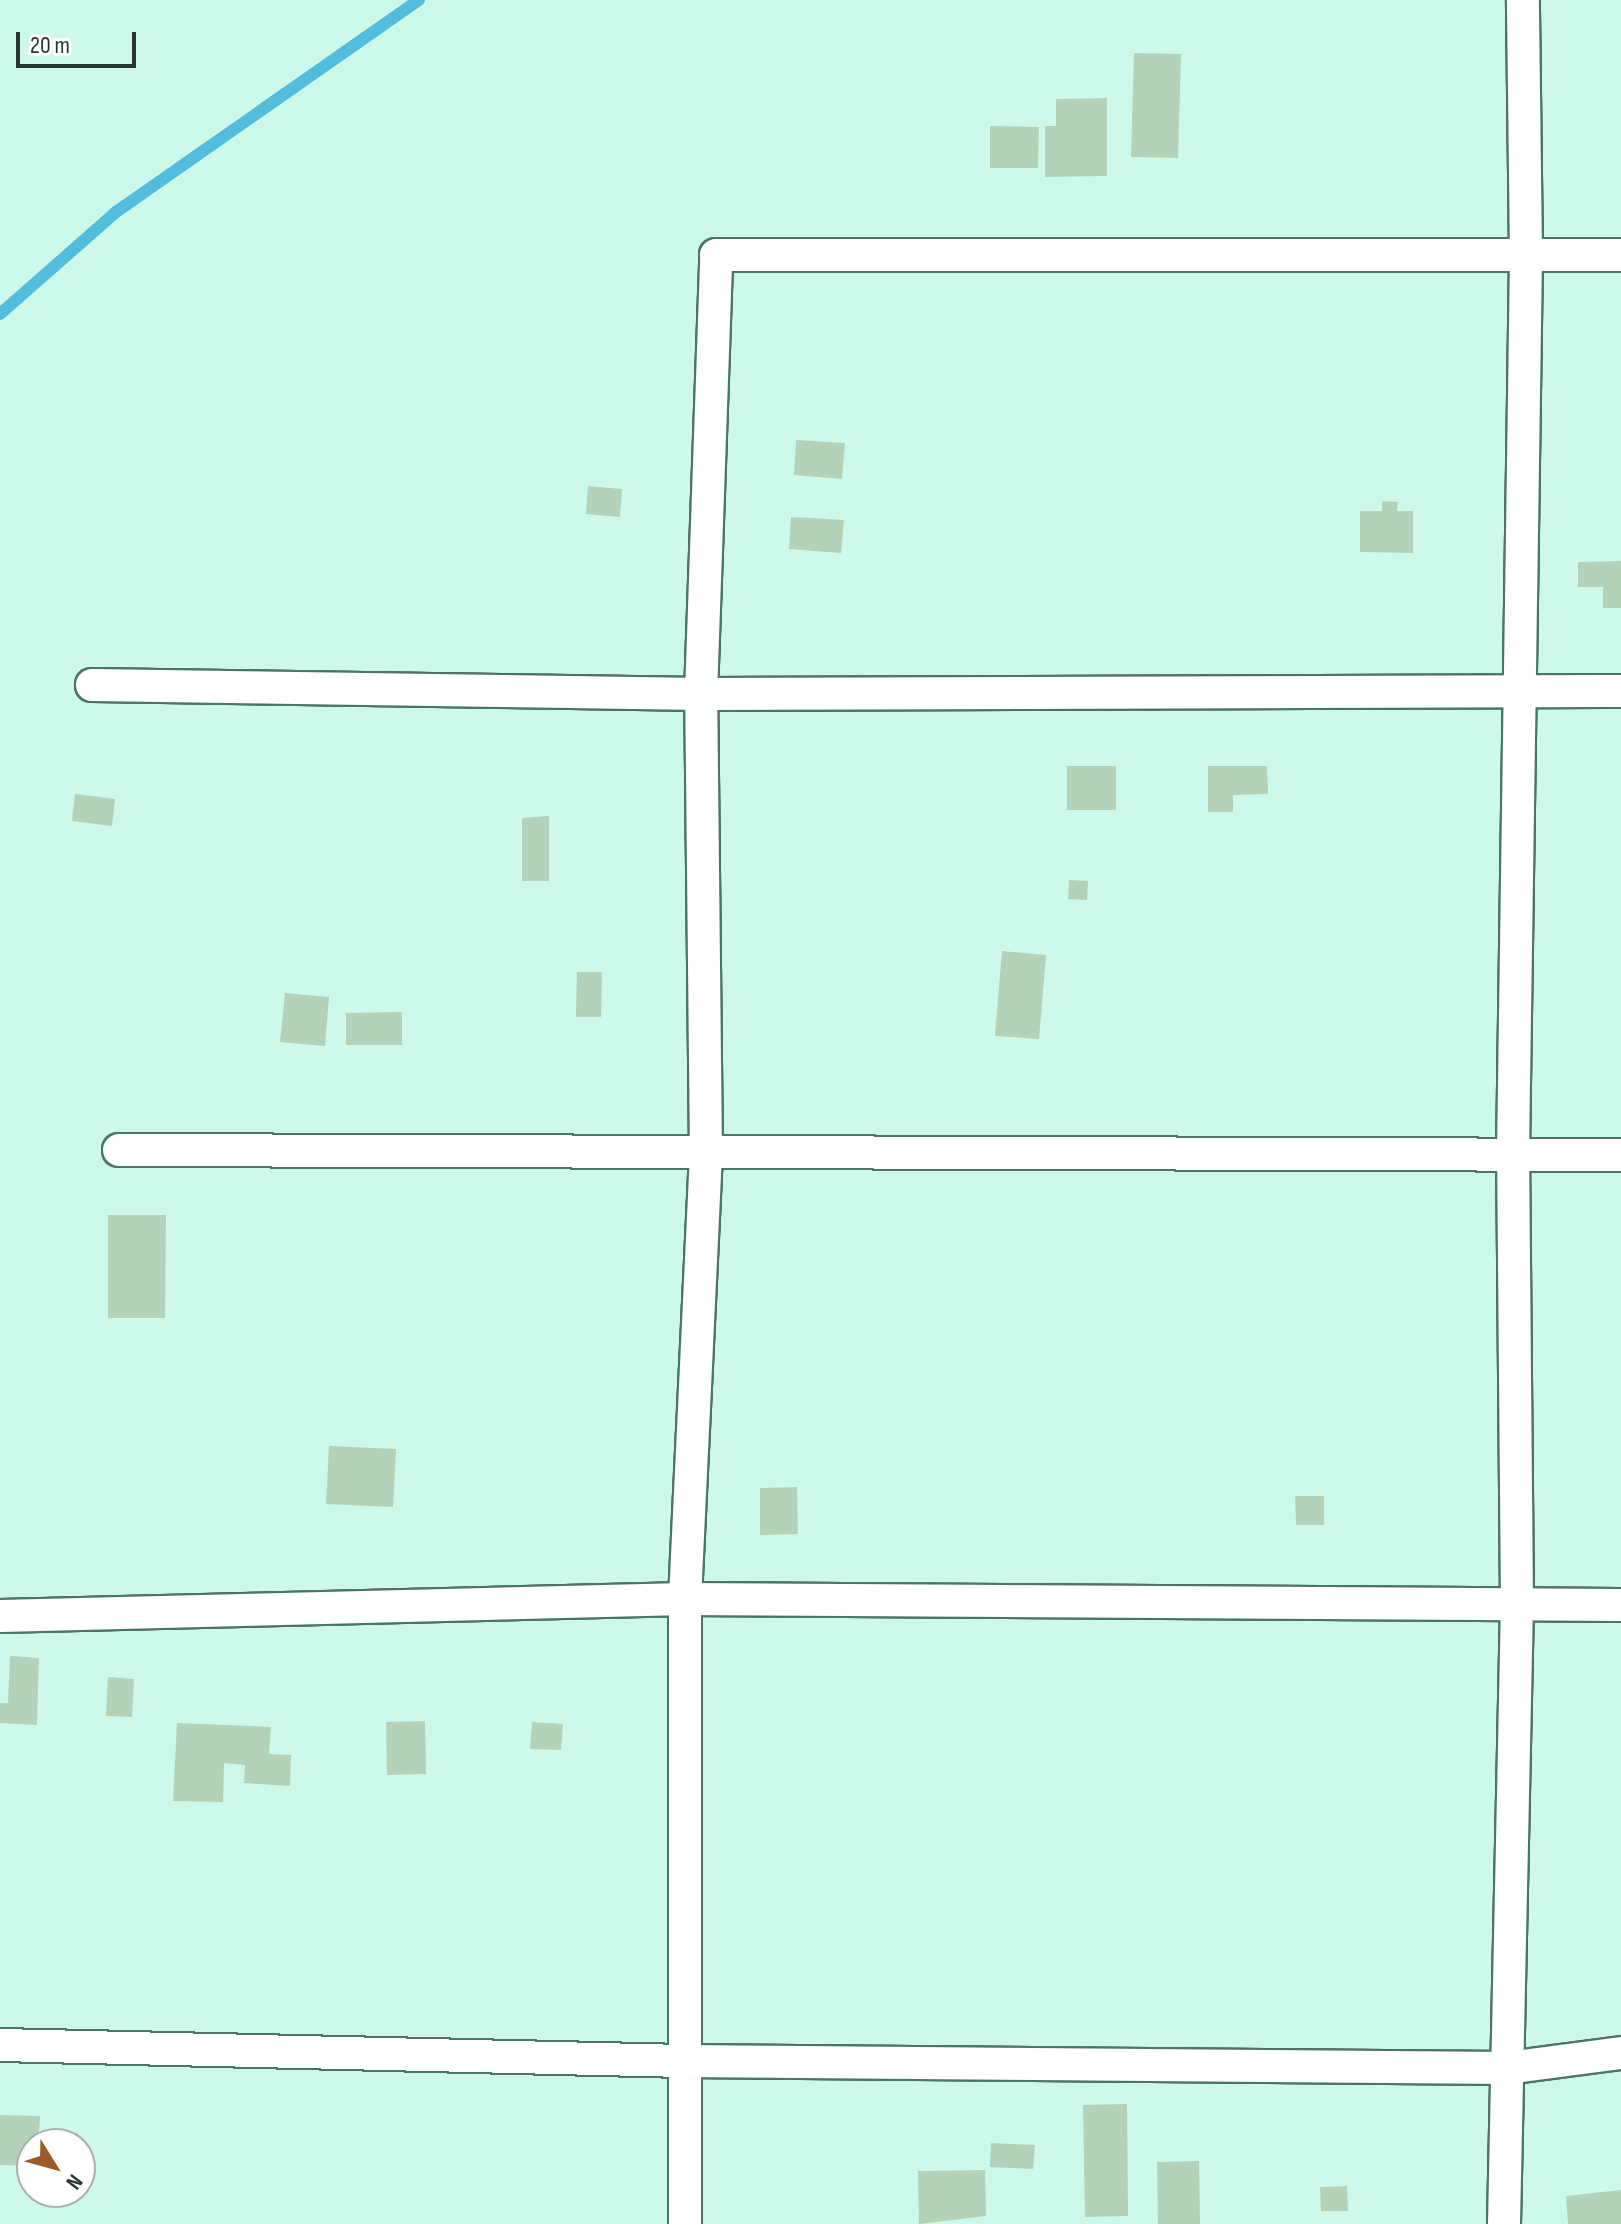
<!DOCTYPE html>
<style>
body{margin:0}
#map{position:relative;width:1621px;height:2224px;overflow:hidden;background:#cdf9eb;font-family:"Sofia Sans Condensed",sans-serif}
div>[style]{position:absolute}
.stream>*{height:12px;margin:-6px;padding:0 6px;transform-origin:6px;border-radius:6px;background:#52bddc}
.building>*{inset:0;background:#b3d2b8}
.roads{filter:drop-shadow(2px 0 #4d7468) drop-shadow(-2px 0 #4d7468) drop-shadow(0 2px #4d7468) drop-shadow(0 -2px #4d7468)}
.minor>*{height:32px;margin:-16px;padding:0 16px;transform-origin:16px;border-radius:16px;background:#fff}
span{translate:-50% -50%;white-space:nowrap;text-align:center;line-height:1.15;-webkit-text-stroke:6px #fff;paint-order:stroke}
.north{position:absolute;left:16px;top:2128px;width:80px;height:80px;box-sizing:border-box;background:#fff;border:2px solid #a8afad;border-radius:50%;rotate:127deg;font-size:22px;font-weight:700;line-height:32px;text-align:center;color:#263732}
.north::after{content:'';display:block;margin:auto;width:28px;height:36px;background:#9c5b26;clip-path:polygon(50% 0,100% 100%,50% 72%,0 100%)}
.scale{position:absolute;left:16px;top:32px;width:120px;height:36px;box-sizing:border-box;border:4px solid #263732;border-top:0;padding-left:10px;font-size:24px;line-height:28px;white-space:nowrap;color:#263732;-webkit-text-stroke:6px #fff;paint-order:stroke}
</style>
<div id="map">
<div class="stream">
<div style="left:0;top:314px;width:154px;rotate:-41.3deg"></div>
<div style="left:116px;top:212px;width:370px;rotate:-35deg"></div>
</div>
<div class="building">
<div style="clip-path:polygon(1134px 53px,1181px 54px,1178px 158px,1131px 157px)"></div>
<div style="clip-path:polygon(1107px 98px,1107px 176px,1045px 177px,1045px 126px,1056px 126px,1056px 99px)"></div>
<div style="clip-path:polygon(990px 126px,1039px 127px,1038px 168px,990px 168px)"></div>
<div style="clip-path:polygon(796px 440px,845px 443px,842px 479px,794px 475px)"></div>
<div style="clip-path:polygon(588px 486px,622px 489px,620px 517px,586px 514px)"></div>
<div style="clip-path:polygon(1382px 501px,1398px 502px,1397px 511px,1413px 511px,1413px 553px,1360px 552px,1360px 511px,1382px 511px)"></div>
<div style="clip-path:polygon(791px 517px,844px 520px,841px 553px,789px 549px)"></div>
<div style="clip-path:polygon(1621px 561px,1621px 608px,1603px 608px,1603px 587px,1578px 587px,1578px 562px)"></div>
<div style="clip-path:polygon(1067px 766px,1116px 766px,1116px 810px,1067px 810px)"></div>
<div style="clip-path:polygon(1208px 766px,1267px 766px,1268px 794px,1233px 795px,1233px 812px,1208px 812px)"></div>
<div style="clip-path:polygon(75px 794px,115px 799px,112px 826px,72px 821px)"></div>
<div style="clip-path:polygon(549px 816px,549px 881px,522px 881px,522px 818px)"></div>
<div style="clip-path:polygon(1069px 880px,1088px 881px,1087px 900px,1068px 899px)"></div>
<div style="clip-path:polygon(1002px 951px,1046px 955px,1039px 1039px,995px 1036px)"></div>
<div style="clip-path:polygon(577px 972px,602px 972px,601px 1017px,576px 1017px)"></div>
<div style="clip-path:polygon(285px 993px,329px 997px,325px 1046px,280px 1042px)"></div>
<div style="clip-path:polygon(402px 1012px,402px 1045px,346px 1045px,346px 1013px)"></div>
<div style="clip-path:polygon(108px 1215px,166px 1215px,165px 1318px,108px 1318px)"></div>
<div style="clip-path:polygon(329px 1446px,396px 1449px,393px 1507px,326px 1504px)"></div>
<div style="clip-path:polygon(797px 1487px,798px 1534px,760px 1535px,760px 1488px)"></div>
<div style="clip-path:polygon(1295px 1496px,1324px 1496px,1324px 1525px,1296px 1525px)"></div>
<div style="clip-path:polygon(10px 1656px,39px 1658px,37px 1725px,0 1723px,0 1703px,8px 1703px)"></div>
<div style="clip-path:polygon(108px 1677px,134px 1679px,132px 1717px,106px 1716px)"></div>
<div style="clip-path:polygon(425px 1721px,426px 1774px,387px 1775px,386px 1722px)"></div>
<div style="clip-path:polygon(532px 1722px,563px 1724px,561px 1750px,530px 1749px)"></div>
<div style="clip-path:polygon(177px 1723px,271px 1727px,269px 1754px,291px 1755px,290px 1786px,244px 1783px,245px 1765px,224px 1763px,223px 1802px,173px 1801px)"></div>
<div style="clip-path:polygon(1127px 2104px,1128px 2216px,1085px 2217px,1083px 2105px)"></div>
<div style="clip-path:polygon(0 2115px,40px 2116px,39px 2132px,78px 2133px,77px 2144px,32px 2144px,32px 2166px,0 2165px)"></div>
<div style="clip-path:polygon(991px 2143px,1035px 2145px,1033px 2169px,990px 2167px)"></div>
<div style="clip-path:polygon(1199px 2161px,1200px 2224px,1158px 2224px,1157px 2162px)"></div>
<div style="clip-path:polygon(985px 2170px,986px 2216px,919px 2224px,918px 2171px)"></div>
<div style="clip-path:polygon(1347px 2186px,1348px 2211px,1321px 2211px,1320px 2187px)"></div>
<div style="clip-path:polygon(1621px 2190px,1621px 2224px,1568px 2224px,1566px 2196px)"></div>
</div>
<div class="roads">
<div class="minor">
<div style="left:92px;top:685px;width:609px;rotate:0.85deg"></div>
<div style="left:701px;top:694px;width:920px;rotate:-0.19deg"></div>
<div style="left:119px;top:1150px;width:1502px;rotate:0.19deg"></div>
<div style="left:0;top:1616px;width:685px;rotate:-1.42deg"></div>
<div style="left:685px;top:1599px;width:936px;rotate:0.37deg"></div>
<div style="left:0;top:2045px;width:683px;rotate:1.34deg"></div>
<div style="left:683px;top:2061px;width:824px;rotate:0.49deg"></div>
<div style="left:1507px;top:2068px;width:115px;rotate:-7.5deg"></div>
<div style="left:685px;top:2224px;width:625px;rotate:-90deg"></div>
<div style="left:685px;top:1599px;width:444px;rotate:-87.3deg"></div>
<div style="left:706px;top:1155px;width:461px;rotate:-90.6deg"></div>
<div style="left:701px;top:694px;width:439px;rotate:-88deg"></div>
<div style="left:716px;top:255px;width:905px"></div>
<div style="left:1504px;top:2224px;width:621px;rotate:-88.8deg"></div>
<div style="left:1517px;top:1603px;width:449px;rotate:-90.5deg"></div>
<div style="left:1513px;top:1154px;width:899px;rotate:-89.17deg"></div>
<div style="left:1526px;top:255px;width:255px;rotate:-90.7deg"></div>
</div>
</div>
<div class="north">N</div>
<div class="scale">20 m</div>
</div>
